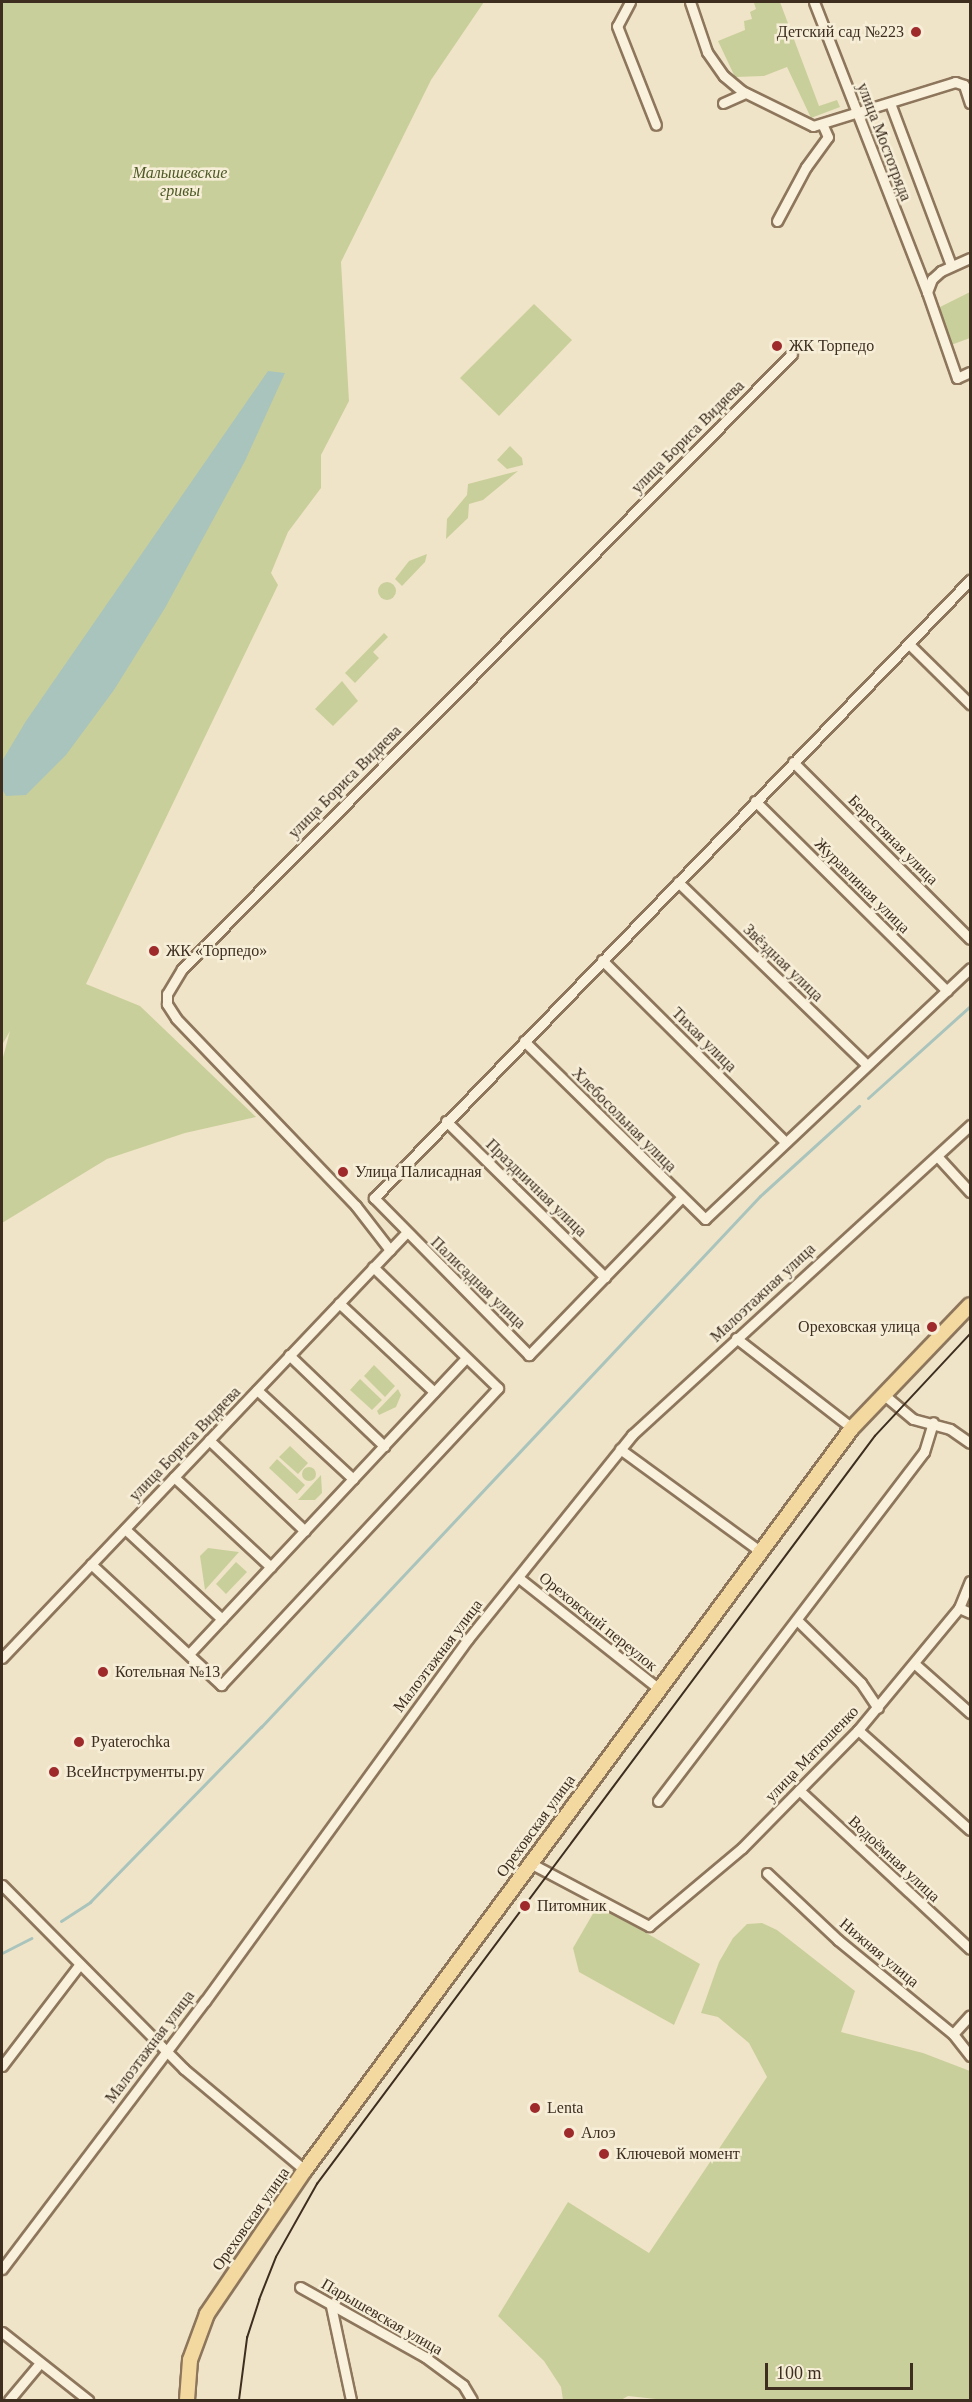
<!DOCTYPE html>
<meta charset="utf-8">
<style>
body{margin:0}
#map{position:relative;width:972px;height:2402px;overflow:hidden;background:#f0e4c8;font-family:"Times New Roman",serif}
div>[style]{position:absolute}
.green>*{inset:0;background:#c9cf9b}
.round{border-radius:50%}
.water>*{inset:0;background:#a9c4bc}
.stream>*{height:3px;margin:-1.5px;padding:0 1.5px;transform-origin:1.5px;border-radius:1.5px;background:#a9c4bc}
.roads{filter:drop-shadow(2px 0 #8d765c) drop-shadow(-2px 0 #8d765c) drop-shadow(0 2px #8d765c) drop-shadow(0 -2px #8d765c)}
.street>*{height:9px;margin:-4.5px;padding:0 4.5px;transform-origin:4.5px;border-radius:4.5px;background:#faf1dc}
.primary>*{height:14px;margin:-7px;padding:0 7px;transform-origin:7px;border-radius:7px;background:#f3d9a0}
.tram>*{height:1.5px;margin:-0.75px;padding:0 0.75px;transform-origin:0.75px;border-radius:0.75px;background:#3d2e20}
.dots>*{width:16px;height:16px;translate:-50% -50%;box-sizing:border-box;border:3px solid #f7eed8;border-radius:50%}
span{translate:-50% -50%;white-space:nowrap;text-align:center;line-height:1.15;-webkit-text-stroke:5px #f7eed8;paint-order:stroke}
.poi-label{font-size:16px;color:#3d2e20}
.right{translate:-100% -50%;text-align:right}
.left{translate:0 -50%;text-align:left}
.street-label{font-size:16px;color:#3d2e20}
.park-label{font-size:16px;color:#4d5a26;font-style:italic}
.frame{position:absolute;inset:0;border:3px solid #3d2e20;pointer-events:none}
.scale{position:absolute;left:765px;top:2363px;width:148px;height:27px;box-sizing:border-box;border:3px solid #3d2e20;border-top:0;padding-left:8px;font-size:18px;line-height:21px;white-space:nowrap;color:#3d2e20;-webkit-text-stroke:4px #f7eed8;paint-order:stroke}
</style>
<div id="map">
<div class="green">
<div style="clip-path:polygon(2px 2px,484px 2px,431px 80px,341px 262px,349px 401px,321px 455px,321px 488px,288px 532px,271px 573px,278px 585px,86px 984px,140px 1006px,256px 1117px,185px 1133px,107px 1159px,2px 1223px,2px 1061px,10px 1031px,2px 1045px)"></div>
<div style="clip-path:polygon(780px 2px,819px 106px,837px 100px,840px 107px,811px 118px,787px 67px,764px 76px,735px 77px,718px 41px,745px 30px,744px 21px,752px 19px,750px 12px,756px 9px,754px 3px)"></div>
<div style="clip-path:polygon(970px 292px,970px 338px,951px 345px,936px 309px)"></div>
<div style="clip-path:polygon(534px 304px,572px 340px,499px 416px,460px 378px)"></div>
<div style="clip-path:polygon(510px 446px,522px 458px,523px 465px,507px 469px,497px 460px)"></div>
<div style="clip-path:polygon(518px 471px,483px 500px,469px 504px,468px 518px,446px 539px,447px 519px,467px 495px,468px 484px)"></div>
<div style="clip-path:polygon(427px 554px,425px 562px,402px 586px,395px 579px,409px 561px)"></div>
<div class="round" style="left:378px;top:582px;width:18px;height:18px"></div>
<div style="clip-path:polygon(384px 633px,388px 637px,373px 652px,379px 658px,355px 683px,345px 673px)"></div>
<div style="clip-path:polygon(342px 681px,358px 701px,333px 726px,315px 709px)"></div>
<div style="clip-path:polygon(374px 1365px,395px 1386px,385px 1397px,364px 1376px)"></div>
<div style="clip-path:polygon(360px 1379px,382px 1400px,372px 1410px,350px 1390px)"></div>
<div style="clip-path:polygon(398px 1389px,401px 1395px,396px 1407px,379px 1415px,377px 1411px)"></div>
<div style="clip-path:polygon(290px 1446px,308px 1463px,298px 1474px,279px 1457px)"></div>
<div style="clip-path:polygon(277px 1459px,305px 1485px,297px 1494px,269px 1468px)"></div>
<div class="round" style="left:302px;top:1467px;width:14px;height:14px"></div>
<div style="clip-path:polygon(321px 1475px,322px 1493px,315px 1500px,298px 1500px)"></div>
<div style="clip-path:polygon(208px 1548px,239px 1552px,205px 1590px,200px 1556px)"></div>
<div style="clip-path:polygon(236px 1562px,247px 1572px,226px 1594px,216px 1584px)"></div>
<div style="clip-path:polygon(598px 1905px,700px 1964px,674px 2025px,579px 1972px,573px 1948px)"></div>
<div style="clip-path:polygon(762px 1923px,777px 1930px,855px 1991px,841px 2032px,923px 2053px,970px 2071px,970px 2400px,665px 2400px,628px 2396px,621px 2400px,563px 2400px,561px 2387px,544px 2361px,498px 2316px,568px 2202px,649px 2253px,767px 2077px,749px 2043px,718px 2017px,701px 2013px,719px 1962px,733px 1938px,747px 1924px)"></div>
</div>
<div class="water">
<div style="clip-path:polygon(268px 371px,285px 373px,245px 461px,165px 608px,114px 690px,66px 755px,26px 795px,6px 796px,2px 789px,2px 761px,26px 721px)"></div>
</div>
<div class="stream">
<div style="left:868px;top:1098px;width:137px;rotate:-42deg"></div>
<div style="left:61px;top:1921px;width:35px;rotate:-33deg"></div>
<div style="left:90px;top:1902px;width:245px;rotate:-45.7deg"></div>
<div style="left:261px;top:1727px;width:729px;rotate:-46.78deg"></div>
<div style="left:760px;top:1196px;width:134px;rotate:-42.3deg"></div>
<div style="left:2px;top:1953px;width:33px;rotate:-27deg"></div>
</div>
<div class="roads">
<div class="street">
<div style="left:630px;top:2px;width:27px;rotate:118deg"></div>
<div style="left:617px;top:26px;width:106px;rotate:68.5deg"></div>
<div style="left:690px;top:2px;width:53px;rotate:71.2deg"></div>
<div style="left:707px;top:52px;width:29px;rotate:55deg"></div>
<div style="left:724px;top:76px;width:23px;rotate:40deg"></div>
<div style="left:742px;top:91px;width:79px;rotate:26.2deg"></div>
<div style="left:813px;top:126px;width:149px;rotate:-17.2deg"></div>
<div style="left:955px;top:82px;width:9px;rotate:18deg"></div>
<div style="left:964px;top:85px;width:19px;rotate:72deg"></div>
<div style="left:814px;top:2px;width:311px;rotate:68.7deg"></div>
<div style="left:723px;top:103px;width:24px;rotate:-24deg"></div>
<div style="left:890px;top:103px;width:173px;rotate:69.4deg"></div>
<div style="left:777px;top:221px;width:61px;rotate:-61.8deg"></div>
<div style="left:806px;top:167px;width:37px;rotate:-54deg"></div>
<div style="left:828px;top:137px;width:12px;rotate:-114deg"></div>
<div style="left:970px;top:258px;width:32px;rotate:156deg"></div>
<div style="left:941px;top:271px;width:12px;rotate:138deg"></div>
<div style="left:932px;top:279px;width:14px;rotate:111deg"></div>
<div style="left:927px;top:292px;width:91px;rotate:70.8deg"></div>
<div style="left:957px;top:378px;width:14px;rotate:-25deg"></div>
<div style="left:909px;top:644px;width:86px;rotate:44.5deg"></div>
<div style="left:793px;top:762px;width:250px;rotate:45deg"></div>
<div style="left:755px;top:801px;width:270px;rotate:44.7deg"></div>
<div style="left:678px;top:882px;width:263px;rotate:44.1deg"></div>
<div style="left:602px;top:960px;width:258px;rotate:44.8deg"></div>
<div style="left:524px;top:1041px;width:254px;rotate:44.5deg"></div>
<div style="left:705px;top:1219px;width:365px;rotate:-43.4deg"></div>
<div style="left:446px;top:1121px;width:223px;rotate:44.5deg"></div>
<div style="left:937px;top:1156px;width:49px;rotate:47.5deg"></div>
<div style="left:681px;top:1198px;width:219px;rotate:134.1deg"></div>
<div style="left:529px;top:1355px;width:221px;rotate:-134.6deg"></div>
<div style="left:374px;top:1198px;width:859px;rotate:-46.04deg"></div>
<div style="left:390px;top:1250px;width:56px;rotate:-127.7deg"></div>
<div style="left:356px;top:1206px;width:260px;rotate:-133.8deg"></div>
<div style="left:176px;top:1018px;width:17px;rotate:-123deg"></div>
<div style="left:167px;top:1004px;width:10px;rotate:-90deg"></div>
<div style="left:167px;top:994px;width:29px;rotate:-59deg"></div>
<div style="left:182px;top:969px;width:866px;rotate:-45.23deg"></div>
<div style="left:339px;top:1303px;width:130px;rotate:43.1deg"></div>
<div style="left:736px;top:1338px;width:147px;rotate:37.8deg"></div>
<div style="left:289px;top:1355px;width:132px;rotate:43.8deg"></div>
<div style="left:257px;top:1390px;width:131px;rotate:42.8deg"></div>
<div style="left:883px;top:1394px;width:39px;rotate:40deg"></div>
<div style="left:913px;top:1419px;width:38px;rotate:15deg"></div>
<div style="left:950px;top:1429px;width:24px;rotate:35deg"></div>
<div style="left:209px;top:1440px;width:132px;rotate:43.5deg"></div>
<div style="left:620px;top:1449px;width:173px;rotate:36.1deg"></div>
<div style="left:174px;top:1477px;width:132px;rotate:42.9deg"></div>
<div style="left:125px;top:1529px;width:132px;rotate:42.9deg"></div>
<div style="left:91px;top:1564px;width:178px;rotate:42.9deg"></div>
<div style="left:221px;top:1685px;width:406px;rotate:-47deg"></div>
<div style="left:498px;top:1388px;width:174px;rotate:-135.9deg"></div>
<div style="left:519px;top:1578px;width:177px;rotate:38.4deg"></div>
<div style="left:959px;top:1608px;width:12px;rotate:24deg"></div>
<div style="left:798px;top:1621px;width:88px;rotate:44.5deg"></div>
<div style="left:861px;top:1683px;width:30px;rotate:56deg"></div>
<div style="left:189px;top:1654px;width:405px;rotate:-46.9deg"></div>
<div style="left:2px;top:1658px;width:585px;rotate:-46.45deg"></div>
<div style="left:915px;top:1664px;width:74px;rotate:41.7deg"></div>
<div style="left:858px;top:1730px;width:150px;rotate:41.8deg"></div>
<div style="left:799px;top:1790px;width:233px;rotate:42.9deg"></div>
<div style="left:658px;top:1801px;width:439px;rotate:-52.7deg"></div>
<div style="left:924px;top:1452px;width:31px;rotate:-73deg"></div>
<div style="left:530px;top:1863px;width:135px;rotate:27.9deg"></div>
<div style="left:649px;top:1926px;width:121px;rotate:-40deg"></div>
<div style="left:742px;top:1848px;width:165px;rotate:-45.5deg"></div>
<div style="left:858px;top:1730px;width:158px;rotate:-50.4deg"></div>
<div style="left:959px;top:1608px;width:29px;rotate:-68deg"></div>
<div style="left:767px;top:1873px;width:98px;rotate:43.3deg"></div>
<div style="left:838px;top:1940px;width:149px;rotate:39.3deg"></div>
<div style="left:953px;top:2034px;width:28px;rotate:52deg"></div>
<div style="left:2px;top:1885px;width:259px;rotate:45.3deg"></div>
<div style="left:184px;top:2069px;width:158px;rotate:39.9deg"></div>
<div style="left:953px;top:2034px;width:25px;rotate:-48deg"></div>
<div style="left:2px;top:2066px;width:128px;rotate:-52.6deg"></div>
<div style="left:2px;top:2269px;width:336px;rotate:-52.9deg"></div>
<div style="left:205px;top:2001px;width:447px;rotate:-54deg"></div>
<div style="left:468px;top:1639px;width:262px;rotate:-51.2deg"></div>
<div style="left:632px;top:1435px;width:459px;rotate:-42.5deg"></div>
<div style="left:300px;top:2287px;width:143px;rotate:29.2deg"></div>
<div style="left:425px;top:2357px;width:47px;rotate:36.4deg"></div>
<div style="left:463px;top:2385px;width:17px;rotate:59deg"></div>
<div style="left:331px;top:2306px;width:96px;rotate:78deg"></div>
<div style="left:2px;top:2332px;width:110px;rotate:38.3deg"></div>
<div style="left:9px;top:2400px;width:48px;rotate:-50deg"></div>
</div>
<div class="primary">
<div style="left:187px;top:2400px;width:40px;rotate:-85.7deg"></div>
<div style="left:190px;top:2360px;width:49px;rotate:-69.7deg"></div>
<div style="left:207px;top:2314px;width:174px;rotate:-55.8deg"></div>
<div style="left:305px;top:2170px;width:922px;rotate:-53.6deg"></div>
<div style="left:852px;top:1428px;width:170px;rotate:-46.2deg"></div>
</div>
</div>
<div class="tram">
<div style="left:239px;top:2400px;width:63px;rotate:-82.6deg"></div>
<div style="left:247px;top:2338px;width:40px;rotate:-72deg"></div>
<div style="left:259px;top:2300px;width:46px;rotate:-68.4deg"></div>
<div style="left:276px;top:2257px;width:84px;rotate:-60.7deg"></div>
<div style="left:317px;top:2184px;width:933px;rotate:-53.28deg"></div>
<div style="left:875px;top:1436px;width:139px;rotate:-47deg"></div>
</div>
<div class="dots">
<div style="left:916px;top:32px;background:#9e2a2b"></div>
<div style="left:777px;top:346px;background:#9e2a2b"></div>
<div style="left:154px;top:951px;background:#9e2a2b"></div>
<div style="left:343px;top:1172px;background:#9e2a2b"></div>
<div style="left:932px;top:1327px;background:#9e2a2b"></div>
<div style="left:103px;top:1672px;background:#9e2a2b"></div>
<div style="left:79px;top:1742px;background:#9e2a2b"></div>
<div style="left:54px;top:1772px;background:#9e2a2b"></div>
<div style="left:525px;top:1906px;background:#9e2a2b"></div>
<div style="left:535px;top:2108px;background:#9e2a2b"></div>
<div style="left:569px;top:2133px;background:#9e2a2b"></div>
<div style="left:604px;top:2154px;background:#9e2a2b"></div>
</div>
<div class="poi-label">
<span class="right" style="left:904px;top:32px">Детский сад №223</span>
<span class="left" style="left:789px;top:346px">ЖК Торпедо</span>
<span class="left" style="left:166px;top:951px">ЖК «Торпедо»</span>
<span class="left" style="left:355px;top:1172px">Улица Палисадная</span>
<span class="right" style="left:920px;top:1327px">Ореховская улица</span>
<span class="left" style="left:115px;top:1672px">Котельная №13</span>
<span class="left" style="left:91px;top:1742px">Pyaterochka</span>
<span class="left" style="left:66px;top:1772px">ВсеИнструменты.ру</span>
<span class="left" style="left:537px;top:1906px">Питомник</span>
<span class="left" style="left:547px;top:2108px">Lenta</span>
<span class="left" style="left:581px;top:2133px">Алоэ</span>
<span class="left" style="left:616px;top:2154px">Ключевой момент</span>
</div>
<div class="street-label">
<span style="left:884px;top:142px;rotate:69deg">улица Мостотряда</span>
<span style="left:688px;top:437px;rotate:-45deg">улица Бориса Видяева</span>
<span style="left:345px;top:782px;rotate:-45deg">улица Бориса Видяева</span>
<span style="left:893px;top:840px;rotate:45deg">Берестяная улица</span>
<span style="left:862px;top:886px;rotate:45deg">Журавлиная улица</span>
<span style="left:783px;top:963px;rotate:44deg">Звёздная улица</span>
<span style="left:704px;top:1040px;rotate:45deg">Тихая улица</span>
<span style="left:624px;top:1120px;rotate:45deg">Хлебосольная улица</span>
<span style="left:536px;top:1188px;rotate:44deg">Праздничная улица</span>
<span style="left:478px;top:1283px;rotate:44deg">Палисадная улица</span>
<span style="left:763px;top:1293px;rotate:-43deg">Малоэтажная улица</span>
<span style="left:185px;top:1444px;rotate:-46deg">улица Бориса Видяева</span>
<span style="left:598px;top:1622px;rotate:39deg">Ореховский переулок</span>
<span style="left:438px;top:1656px;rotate:-53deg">Малоэтажная улица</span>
<span style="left:812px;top:1754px;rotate:-46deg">улица Матюшенко</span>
<span style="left:536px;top:1826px;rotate:-54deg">Ореховская улица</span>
<span style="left:894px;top:1859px;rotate:43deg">Водоёмная улица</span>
<span style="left:879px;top:1953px;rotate:40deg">Нижняя улица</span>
<span style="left:150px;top:2047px;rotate:-53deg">Малоэтажная улица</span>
<span style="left:251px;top:2219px;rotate:-55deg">Ореховская улица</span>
<span style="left:382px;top:2317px;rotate:30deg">Парышевская улица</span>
</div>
<div class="park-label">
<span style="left:180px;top:182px">Малышевские<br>гривы</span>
</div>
<div class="frame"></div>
<div class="scale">100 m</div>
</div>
